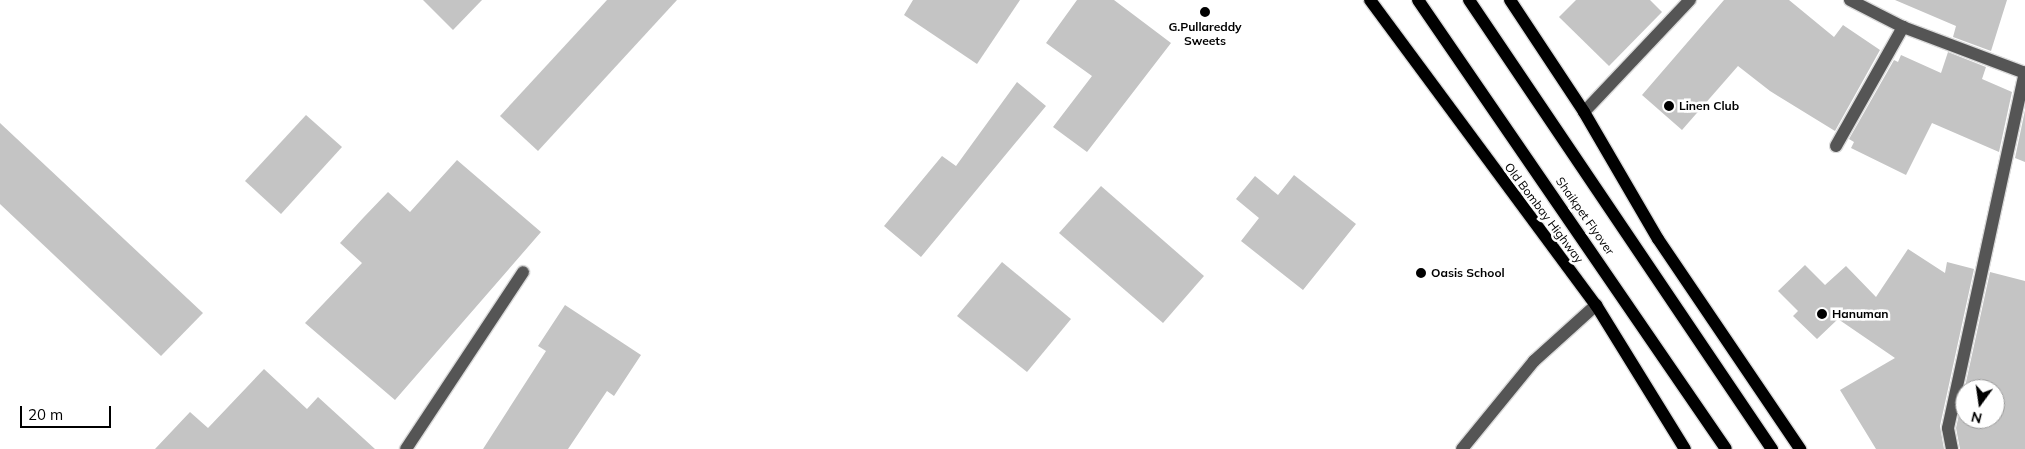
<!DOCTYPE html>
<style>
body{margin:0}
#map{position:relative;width:2025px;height:449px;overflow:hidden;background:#fff;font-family:Mulish,sans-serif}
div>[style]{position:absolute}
.building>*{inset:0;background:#c4c4c4}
.roads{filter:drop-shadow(1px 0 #dbdbdb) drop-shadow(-1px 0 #dbdbdb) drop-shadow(0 1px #dbdbdb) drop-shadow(0 -1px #dbdbdb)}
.minor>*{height:12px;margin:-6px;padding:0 6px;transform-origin:6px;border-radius:6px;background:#555}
.major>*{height:12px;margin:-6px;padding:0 6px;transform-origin:6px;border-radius:6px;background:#000}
.dots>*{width:14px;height:14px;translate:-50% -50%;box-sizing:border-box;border:2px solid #fff;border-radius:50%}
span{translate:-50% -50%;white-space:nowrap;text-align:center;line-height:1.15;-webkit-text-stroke:5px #fff;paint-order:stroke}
.poi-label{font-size:12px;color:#000;font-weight:700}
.left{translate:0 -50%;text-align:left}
.street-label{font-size:12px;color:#000}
.north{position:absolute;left:1955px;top:379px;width:50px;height:50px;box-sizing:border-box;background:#fff;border:1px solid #999;border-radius:50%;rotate:194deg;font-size:14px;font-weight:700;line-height:20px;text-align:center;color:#000}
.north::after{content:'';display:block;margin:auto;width:18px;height:22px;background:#000;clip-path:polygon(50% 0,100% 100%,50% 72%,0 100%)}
.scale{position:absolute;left:20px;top:406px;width:91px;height:22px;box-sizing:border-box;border:2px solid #000;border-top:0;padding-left:6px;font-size:15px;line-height:18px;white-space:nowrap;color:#000;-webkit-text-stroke:4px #fff;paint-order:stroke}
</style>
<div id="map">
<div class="building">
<div style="clip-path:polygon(423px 0,482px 0,453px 30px)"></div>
<div style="clip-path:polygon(607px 0,677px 0,538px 151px,500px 116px)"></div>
<div style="clip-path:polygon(913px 0,1020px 0,977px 64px,904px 15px)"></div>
<div style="clip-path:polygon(1077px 0,1114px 0,1171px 43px,1087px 152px,1053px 127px,1092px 76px,1046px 43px)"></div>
<div style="clip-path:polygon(1576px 0,1650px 0,1662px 12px,1609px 66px,1559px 17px)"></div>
<div style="clip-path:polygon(1724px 0,1789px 0,1834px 37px,1843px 25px,1880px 50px,1835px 131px,1770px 91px,1738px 66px,1682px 130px,1642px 95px)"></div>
<div style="clip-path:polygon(1895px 0,2007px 0,1991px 51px,1953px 37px,1956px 26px)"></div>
<div style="clip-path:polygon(1948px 52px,1986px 67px,1982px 79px,2012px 92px,1999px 152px,1932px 123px,1906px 175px,1851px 148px,1854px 142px,1849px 139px,1894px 60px,1898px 62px,1901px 55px,1941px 73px)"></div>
<div style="clip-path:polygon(1017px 82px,1046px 106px,921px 257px,884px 226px,942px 156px,956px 166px)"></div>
<div style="clip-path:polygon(2025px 110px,2025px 162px,2015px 158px)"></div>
<div style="clip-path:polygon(306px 115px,342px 147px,281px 214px,245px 181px)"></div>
<div style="clip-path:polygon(0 123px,203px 313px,161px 356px,0 204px)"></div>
<div style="clip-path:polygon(457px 160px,541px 232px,395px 400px,305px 323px,362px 263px,340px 243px,364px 217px,388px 192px,410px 212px)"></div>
<div style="clip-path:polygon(1294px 175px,1356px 224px,1303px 290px,1241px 241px,1259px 218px,1236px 199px,1255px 176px,1278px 195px)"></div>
<div style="clip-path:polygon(1101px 186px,1204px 276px,1163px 323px,1059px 233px)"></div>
<div style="clip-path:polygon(1908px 249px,1945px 273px,1947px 262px,1974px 269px,1940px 426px,1944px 449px,1876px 449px,1840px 390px,1895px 358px,1838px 319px,1817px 339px,1793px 316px,1798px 311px,1778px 291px,1805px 265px,1825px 285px,1846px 266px,1876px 297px)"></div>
<div style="clip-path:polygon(1002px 262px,1071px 319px,1027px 372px,957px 316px)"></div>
<div style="clip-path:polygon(evenodd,1990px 272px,2025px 281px,2025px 449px,1960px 449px,1956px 428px,1990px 272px,1965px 389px,1995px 389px,1995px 419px,1965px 419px,1965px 389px)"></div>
<div style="clip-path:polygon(565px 305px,641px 355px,614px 396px,607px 391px,568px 449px,483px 449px,546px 351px,538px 346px)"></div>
<div style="clip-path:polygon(264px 369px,307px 409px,318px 397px,375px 449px,155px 449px,190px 412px,208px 428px)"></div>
</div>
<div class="roads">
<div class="minor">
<div style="left:1850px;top:0;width:59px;rotate:27deg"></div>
<div style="left:1903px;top:27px;width:128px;rotate:20.6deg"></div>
<div style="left:1584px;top:112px;width:154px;rotate:-46.6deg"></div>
<div style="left:1836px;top:146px;width:137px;rotate:-60.6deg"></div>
<div style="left:406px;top:449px;width:212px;rotate:-56.5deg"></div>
<div style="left:1462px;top:449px;width:114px;rotate:-50.7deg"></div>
<div style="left:1534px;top:361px;width:84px;rotate:-42.1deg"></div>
<div style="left:1952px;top:449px;width:21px;rotate:-101deg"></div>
<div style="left:1948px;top:428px;width:364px;rotate:-77.8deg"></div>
</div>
<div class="major">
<div style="left:1370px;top:0;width:380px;rotate:53.5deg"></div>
<div style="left:1596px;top:305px;width:169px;rotate:58.3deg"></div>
<div style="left:1418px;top:0;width:544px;rotate:55.55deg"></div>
<div style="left:1469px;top:0;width:542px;rotate:55.99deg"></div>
<div style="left:1510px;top:0;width:134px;rotate:56.5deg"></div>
<div style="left:1584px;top:112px;width:147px;rotate:59.8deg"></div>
<div style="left:1658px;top:239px;width:254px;rotate:55.9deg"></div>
</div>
</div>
<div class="dots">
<div style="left:1205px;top:12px;background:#000"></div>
<div style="left:1669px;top:106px;background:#000"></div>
<div style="left:1421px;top:273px;background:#000"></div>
<div style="left:1822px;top:314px;background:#000"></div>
</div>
<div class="poi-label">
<span style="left:1205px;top:34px">G.Pullareddy<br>Sweets</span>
<span class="left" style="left:1679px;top:106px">Linen Club</span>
<span class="left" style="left:1431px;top:273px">Oasis School</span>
<span class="left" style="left:1832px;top:314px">Hanuman</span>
</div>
<div class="street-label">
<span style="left:1544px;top:213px;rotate:53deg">Old Bombay Highway</span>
<span style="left:1585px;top:216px;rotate:55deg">Shaikpet Flyover</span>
</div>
<div class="north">N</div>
<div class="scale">20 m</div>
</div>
